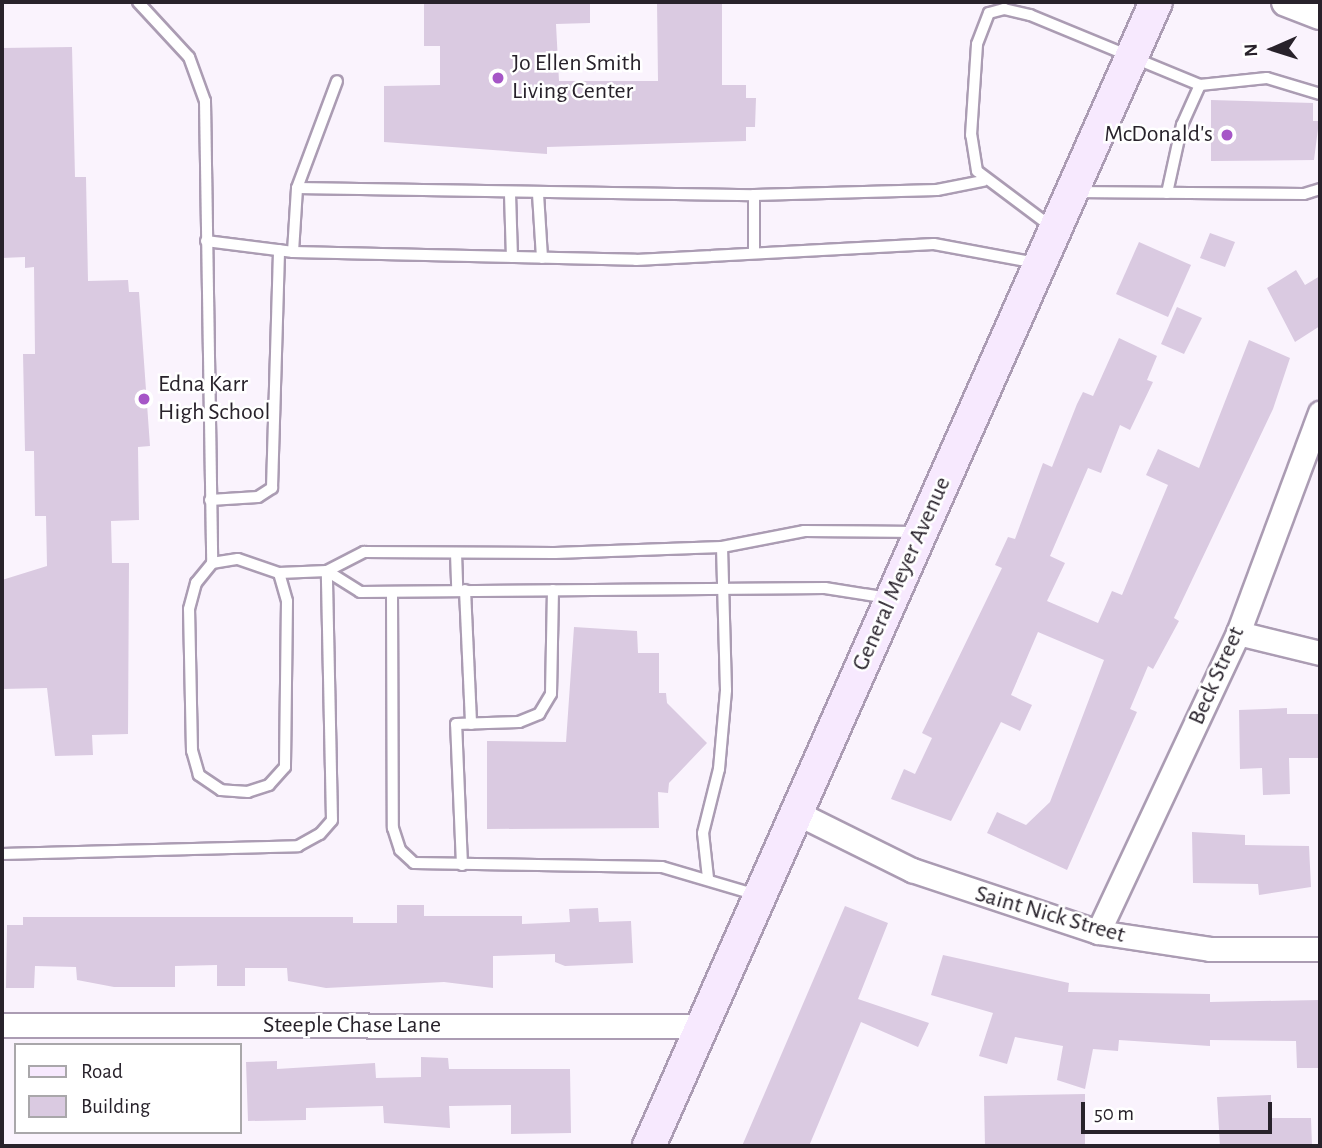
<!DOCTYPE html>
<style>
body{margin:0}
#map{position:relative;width:1322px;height:1148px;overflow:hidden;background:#faf3fd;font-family:"Alegreya Sans",sans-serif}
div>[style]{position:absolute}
.building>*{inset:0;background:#dacae1}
.roads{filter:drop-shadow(2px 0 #ab9cb3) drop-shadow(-2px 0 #ab9cb3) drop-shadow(0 2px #ab9cb3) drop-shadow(0 -2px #ab9cb3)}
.service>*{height:10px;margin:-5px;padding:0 5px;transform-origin:5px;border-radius:5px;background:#fff}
.minor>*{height:23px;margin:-11.5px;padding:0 11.5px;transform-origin:11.5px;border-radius:11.5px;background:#fff}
.tertiary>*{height:28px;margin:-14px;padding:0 14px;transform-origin:14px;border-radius:14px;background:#fff}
.secondary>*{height:32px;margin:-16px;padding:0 16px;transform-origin:16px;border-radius:16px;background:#f7e9fe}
.dots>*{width:19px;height:19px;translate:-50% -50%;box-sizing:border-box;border:4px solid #fff;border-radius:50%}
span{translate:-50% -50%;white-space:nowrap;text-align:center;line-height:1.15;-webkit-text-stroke:5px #fff;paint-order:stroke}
.poi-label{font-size:24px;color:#28222b}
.left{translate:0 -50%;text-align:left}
.right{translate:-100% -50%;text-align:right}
.street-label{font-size:24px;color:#28222b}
.frame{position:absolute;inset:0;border:4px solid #28222b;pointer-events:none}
.legend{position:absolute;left:14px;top:1043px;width:228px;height:91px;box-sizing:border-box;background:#fff;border:2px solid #a9a7aa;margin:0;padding:9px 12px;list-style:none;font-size:21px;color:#28222b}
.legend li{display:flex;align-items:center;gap:14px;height:35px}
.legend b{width:35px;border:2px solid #a9a7aa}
.north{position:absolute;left:1238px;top:14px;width:70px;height:70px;-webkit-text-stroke:5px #fff;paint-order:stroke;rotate:267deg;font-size:19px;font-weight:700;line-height:28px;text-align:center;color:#28222b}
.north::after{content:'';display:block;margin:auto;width:24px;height:32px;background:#28222b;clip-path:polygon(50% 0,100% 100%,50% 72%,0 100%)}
.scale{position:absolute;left:1081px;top:1102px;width:191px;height:32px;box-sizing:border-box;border:4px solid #28222b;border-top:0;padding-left:9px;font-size:21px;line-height:24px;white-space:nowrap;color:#28222b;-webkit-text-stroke:5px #fff;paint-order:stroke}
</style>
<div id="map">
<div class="building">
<div style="clip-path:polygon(424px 2px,590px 2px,590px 23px,556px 24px,559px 81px,658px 81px,657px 2px,722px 2px,722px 85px,746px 85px,746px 98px,756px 98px,755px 127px,746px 127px,746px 141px,547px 147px,547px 154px,384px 142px,384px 86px,440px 85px,440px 46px,424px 46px)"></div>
<div style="clip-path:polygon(72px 47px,75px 177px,86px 177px,88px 281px,128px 280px,129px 292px,139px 292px,150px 446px,138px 447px,139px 520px,111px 521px,112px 563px,129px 563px,128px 734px,92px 735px,93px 755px,55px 756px,47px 688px,2px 689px,2px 580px,47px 566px,46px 516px,35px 516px,34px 451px,25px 451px,23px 354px,35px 354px,34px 267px,25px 268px,25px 257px,2px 258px,2px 48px)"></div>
<div style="clip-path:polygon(1211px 100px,1313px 103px,1313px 121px,1319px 121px,1314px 160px,1211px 161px)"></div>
<div style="clip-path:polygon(1210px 233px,1235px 242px,1225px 267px,1200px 258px)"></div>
<div style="clip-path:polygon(1139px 242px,1191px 265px,1168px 317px,1116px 294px)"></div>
<div style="clip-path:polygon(1296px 270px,1305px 285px,1320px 276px,1320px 326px,1295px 342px,1267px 288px)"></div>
<div style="clip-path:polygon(1177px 307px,1202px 318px,1184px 354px,1161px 344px)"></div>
<div style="clip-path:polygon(1119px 338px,1157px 356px,1147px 380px,1153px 382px,1130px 430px,1120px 425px,1101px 473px,1088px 468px,1050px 556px,1065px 563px,1047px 601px,1098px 623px,1112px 591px,1122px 595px,1168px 485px,1146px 475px,1158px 449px,1199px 468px,1249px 340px,1290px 358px,1273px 409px,1174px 618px,1179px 621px,1153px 669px,1148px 666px,1130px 709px,1137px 712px,1067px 870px,987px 833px,997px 812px,1026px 825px,1050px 802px,1104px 660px,1038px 632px,1011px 695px,1032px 705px,1020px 731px,1001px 722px,951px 821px,891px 799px,904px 769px,915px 774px,932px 738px,922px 733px,1002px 568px,995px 565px,1008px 537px,1015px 539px,1043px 463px,1052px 467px,1077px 404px,1083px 392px,1093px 396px)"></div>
<div style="clip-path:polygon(574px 627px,637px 631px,638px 653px,659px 653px,659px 693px,666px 693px,667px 703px,707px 743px,669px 783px,668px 793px,658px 792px,659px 828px,487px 829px,487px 741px,566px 742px)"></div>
<div style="clip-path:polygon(1287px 708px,1287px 714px,1320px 714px,1320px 758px,1289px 758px,1290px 794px,1263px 795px,1262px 768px,1240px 769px,1239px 710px)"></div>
<div style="clip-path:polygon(1192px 832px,1245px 835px,1245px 845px,1309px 846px,1311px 887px,1259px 895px,1258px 884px,1193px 883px)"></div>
<div style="clip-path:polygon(397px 905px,424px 905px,424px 916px,522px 916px,522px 924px,570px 922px,569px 909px,598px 908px,599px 922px,631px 921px,633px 963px,565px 966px,555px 962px,555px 954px,493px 956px,493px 988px,444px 982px,326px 988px,288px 981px,287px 968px,245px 968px,245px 986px,217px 986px,217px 965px,175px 966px,175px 987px,114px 987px,77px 980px,76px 967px,35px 966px,34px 988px,6px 988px,7px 925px,23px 925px,23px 917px,353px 917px,353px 923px,397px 923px)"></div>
<div style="clip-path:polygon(845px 906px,888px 923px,858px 999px,929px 1023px,918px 1047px,861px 1022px,809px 1146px,742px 1146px)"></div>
<div style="clip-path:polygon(943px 955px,1069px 983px,1068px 992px,1210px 994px,1210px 1002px,1320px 1000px,1320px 1068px,1297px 1068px,1296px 1041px,1210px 1040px,1210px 1046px,1119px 1040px,1118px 1051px,1093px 1049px,1085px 1089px,1057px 1080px,1063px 1046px,1015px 1037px,1007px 1064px,979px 1056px,993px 1013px,931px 995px)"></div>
<div style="clip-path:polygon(421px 1057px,448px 1058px,449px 1069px,570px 1069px,571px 1133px,511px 1134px,511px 1105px,449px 1106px,450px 1128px,384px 1123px,383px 1106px,306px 1108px,306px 1120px,248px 1121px,246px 1062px,277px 1061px,277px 1069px,375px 1063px,376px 1078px,421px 1077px)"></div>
<div style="clip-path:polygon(1085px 1094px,1085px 1146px,985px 1146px,984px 1096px)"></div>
<div style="clip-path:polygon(1271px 1095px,1271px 1118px,1311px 1118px,1312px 1146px,1220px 1146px,1217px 1097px)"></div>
</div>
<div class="roads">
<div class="service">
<div style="left:138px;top:2px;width:75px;rotate:47.2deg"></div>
<div style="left:189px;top:57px;width:47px;rotate:70deg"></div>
<div style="left:205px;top:101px;width:462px;rotate:89.1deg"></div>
<div style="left:297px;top:188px;width:457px;rotate:0.9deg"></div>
<div style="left:754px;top:195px;width:58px;rotate:90deg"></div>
<div style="left:1075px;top:192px;width:229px;rotate:0.5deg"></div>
<div style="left:1304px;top:194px;width:17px;rotate:-17deg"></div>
<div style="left:1167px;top:193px;width:70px;rotate:-77.6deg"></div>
<div style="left:1182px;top:125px;width:44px;rotate:-65.8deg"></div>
<div style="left:510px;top:194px;width:63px;rotate:88.2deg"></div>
<div style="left:538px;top:194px;width:64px;rotate:86.4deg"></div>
<div style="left:754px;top:195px;width:183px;rotate:-1.6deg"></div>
<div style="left:937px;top:190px;width:47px;rotate:-11.1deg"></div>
<div style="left:1053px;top:228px;width:95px;rotate:-143.1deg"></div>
<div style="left:977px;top:171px;width:36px;rotate:-99deg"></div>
<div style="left:971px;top:135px;width:91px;rotate:-86.2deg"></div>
<div style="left:977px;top:44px;width:33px;rotate:-69deg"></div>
<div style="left:989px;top:13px;width:16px;rotate:-15deg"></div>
<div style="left:1004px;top:9px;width:27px;rotate:13deg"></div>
<div style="left:1030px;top:15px;width:184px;rotate:22.4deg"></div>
<div style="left:1200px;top:85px;width:67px;rotate:-6deg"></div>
<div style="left:1267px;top:78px;width:55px;rotate:16.8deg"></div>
<div style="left:206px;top:241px;width:88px;rotate:7.2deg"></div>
<div style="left:293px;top:252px;width:343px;rotate:1.3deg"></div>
<div style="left:636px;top:260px;width:298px;rotate:-3.1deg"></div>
<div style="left:934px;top:244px;width:105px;rotate:10.5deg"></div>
<div style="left:293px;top:252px;width:64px;rotate:-86.4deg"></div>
<div style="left:297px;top:188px;width:114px;rotate:-69.5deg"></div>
<div style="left:210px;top:500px;width:48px;rotate:-3.6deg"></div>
<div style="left:258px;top:497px;width:17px;rotate:-33deg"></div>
<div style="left:272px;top:488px;width:238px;rotate:-88.3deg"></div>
<div style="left:456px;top:553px;width:38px;rotate:88deg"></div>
<div style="left:238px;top:559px;width:43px;rotate:18.9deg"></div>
<div style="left:279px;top:573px;width:29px;rotate:74deg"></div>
<div style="left:287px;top:601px;width:166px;rotate:90.7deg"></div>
<div style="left:285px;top:767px;width:24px;rotate:132deg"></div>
<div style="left:269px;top:785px;width:22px;rotate:162deg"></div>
<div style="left:248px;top:792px;width:27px;rotate:-176deg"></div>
<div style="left:221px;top:790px;width:27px;rotate:-146deg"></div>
<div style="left:199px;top:775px;width:25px;rotate:-106deg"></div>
<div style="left:192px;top:751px;width:142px;rotate:-91.2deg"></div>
<div style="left:189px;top:609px;width:27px;rotate:-75deg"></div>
<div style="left:196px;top:583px;width:26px;rotate:-51deg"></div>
<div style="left:212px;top:563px;width:26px;rotate:-9deg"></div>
<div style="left:327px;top:571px;width:39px;rotate:32deg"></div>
<div style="left:360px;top:592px;width:465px;rotate:-0.5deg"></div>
<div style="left:825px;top:588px;width:64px;rotate:9deg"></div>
<div style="left:279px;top:573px;width:48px;rotate:-2.4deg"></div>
<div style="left:327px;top:571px;width:42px;rotate:-27.2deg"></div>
<div style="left:364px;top:552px;width:191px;rotate:0.3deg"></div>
<div style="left:555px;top:553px;width:167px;rotate:-2.1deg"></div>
<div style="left:722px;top:547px;width:84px;rotate:-11deg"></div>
<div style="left:804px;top:531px;width:114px;rotate:0.5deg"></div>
<div style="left:465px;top:590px;width:134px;rotate:87.4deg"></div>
<div style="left:392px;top:592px;width:236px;rotate:89.8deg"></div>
<div style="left:393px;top:828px;width:23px;rotate:72deg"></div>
<div style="left:400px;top:850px;width:19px;rotate:43deg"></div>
<div style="left:414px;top:863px;width:248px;rotate:0.9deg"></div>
<div style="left:662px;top:867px;width:99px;rotate:16.4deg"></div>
<div style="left:2px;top:854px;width:296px;rotate:-1.5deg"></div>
<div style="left:298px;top:846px;width:25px;rotate:-29deg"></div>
<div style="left:320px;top:834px;width:18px;rotate:-49deg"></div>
<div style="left:332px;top:820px;width:249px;rotate:-91.2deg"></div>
<div style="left:462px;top:865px;width:141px;rotate:-92.4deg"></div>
<div style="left:456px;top:724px;width:63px;rotate:-1.8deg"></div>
<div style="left:519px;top:722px;width:22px;rotate:-22deg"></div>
<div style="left:539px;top:714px;width:23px;rotate:-59deg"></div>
<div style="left:551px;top:694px;width:104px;rotate:-88.9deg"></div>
<div style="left:708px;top:878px;width:45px;rotate:-96.3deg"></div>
<div style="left:703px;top:833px;width:66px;rotate:-76deg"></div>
<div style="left:719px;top:769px;width:79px;rotate:-84.9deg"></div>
<div style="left:726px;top:690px;width:143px;rotate:-91.6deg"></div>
</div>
<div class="minor">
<div style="left:1238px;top:633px;width:84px;rotate:13.7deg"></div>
<div style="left:795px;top:812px;width:131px;rotate:26.4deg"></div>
<div style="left:912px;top:870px;width:196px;rotate:18.4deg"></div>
<div style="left:1098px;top:932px;width:113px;rotate:8.6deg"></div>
<div style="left:1210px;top:949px;width:110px"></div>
<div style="left:1098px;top:932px;width:330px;rotate:-64.9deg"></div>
<div style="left:1238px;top:633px;width:235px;rotate:-69.6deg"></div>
<div style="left:2px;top:1025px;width:700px;rotate:0.08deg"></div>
</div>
<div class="tertiary">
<div style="left:1286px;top:2px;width:36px;rotate:21deg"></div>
</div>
<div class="secondary">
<div style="left:649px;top:1146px;width:1251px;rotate:-66.1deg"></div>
</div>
</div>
<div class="dots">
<div style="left:498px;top:78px;background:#a656c7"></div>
<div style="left:1227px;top:135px;background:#a656c7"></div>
<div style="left:144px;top:399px;background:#a656c7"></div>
</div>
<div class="poi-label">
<span class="left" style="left:512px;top:78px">Jo Ellen Smith<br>Living Center</span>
<span class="right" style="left:1213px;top:135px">McDonald's</span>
<span class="left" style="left:158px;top:399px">Edna Karr<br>High School</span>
</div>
<div class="street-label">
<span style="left:902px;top:574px;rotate:-66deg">General Meyer Avenue</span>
<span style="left:1217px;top:676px;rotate:-66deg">Beck Street</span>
<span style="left:1050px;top:915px;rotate:16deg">Saint Nick Street</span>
<span style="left:352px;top:1026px">Steeple Chase Lane</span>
</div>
<div class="frame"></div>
<ul class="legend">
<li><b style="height:9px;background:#f7e9fe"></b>Road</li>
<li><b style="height:19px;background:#dacae1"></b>Building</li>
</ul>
<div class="north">N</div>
<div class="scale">50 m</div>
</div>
